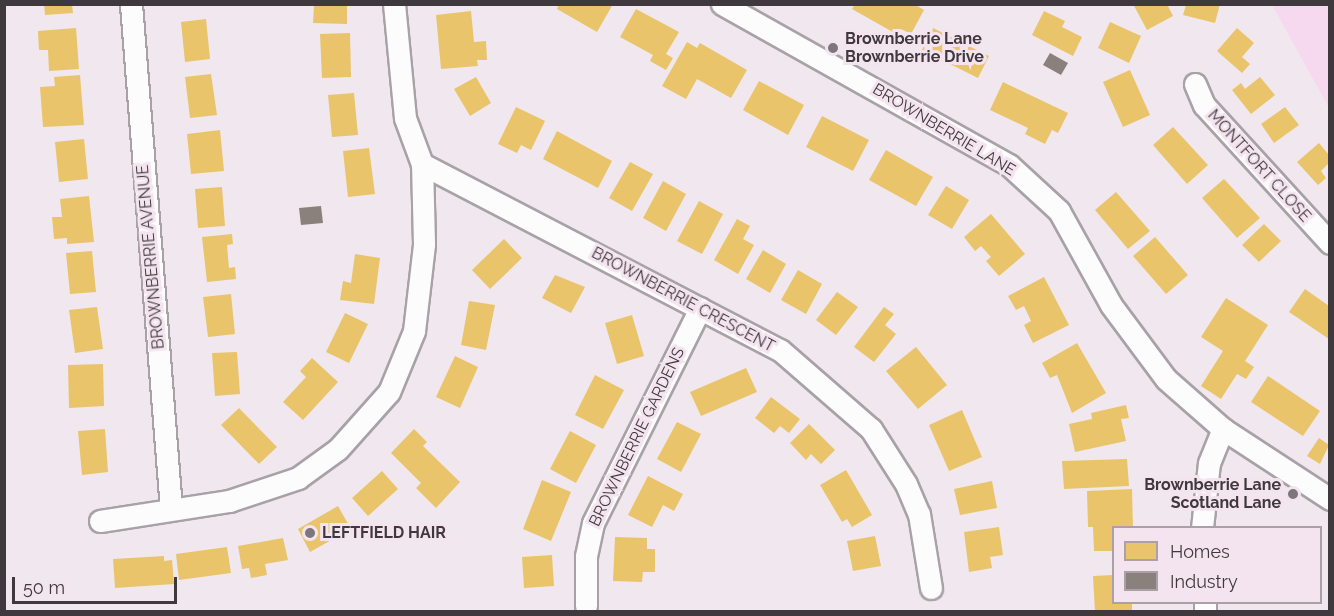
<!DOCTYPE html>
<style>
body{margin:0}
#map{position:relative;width:1334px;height:616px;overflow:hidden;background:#f0e8ee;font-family:Raleway,sans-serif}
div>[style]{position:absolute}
.green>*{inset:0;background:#f6d8ef}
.homes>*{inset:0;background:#e9c46a}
.industry>*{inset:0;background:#8a817c}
.roads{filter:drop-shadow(2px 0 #a8a2a7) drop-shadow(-2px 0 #a8a2a7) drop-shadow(0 2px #a8a2a7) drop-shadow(0 -2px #a8a2a7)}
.minor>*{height:21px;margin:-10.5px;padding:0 10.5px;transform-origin:10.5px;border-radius:10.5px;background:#fdfcfc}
.dots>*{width:16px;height:16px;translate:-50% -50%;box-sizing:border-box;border:3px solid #f4e4f0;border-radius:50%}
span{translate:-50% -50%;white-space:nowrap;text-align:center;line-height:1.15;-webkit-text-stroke:6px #f4e4f0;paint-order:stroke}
.poi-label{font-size:16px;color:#3f393d;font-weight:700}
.left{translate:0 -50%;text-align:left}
.right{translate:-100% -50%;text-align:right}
.street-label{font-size:16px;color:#3f393d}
.frame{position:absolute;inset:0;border:6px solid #3f393d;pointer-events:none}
.legend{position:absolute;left:1112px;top:526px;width:210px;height:78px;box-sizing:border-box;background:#f4e4f0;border:2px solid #aca0a8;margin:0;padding:8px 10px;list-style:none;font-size:18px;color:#3f393d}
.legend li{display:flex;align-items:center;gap:12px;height:30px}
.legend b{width:30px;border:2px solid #aca0a8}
.scale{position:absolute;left:12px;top:577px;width:165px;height:27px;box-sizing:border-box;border:3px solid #3f393d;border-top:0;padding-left:8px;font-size:18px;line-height:21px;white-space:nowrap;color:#3f393d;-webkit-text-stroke:4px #f4e4f0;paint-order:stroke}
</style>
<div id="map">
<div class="green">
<div style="clip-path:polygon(1272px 5px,1329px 5px,1329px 108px)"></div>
</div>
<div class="homes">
<div style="clip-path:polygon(44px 4px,72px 4px,73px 13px,45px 15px)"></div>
<div style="clip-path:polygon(347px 4px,347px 24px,313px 23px,314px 6px)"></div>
<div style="clip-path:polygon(559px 4px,613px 4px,597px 32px,557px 9px)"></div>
<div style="clip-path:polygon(855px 4px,914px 4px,924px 10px,911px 34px,901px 29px,898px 35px,852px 9px)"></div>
<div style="clip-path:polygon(1133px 4px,1167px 4px,1173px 16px,1147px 30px)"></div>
<div style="clip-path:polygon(1220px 4px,1215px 23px,1183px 15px,1186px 5px)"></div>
<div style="clip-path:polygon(636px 9px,679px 32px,666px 54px,673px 58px,666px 70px,650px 61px,653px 55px,620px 37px)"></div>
<div style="clip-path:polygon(471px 11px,474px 42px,486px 41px,487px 60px,477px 60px,478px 66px,441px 69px,436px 15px)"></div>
<div style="clip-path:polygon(1044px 11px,1065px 21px,1062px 27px,1082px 37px,1073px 56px,1032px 35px)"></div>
<div style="clip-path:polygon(206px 19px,210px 59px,185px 62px,181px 22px)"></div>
<div style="clip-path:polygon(1110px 22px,1141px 36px,1129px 63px,1098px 48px)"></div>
<div style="clip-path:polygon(76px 28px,79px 69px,49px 71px,48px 50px,39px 50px,38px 31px)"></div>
<div style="clip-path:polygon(933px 28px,989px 56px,978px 78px,922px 50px)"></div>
<div style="clip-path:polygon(1237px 28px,1254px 43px,1242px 57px,1250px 64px,1242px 73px,1217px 51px)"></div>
<div style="clip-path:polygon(350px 33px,351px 77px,322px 78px,320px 34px)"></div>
<div style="clip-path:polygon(687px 42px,697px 48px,700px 43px,747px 70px,731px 98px,697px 79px,686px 99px,662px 86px)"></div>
<div style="clip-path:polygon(1130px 70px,1150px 115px,1123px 127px,1103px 82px)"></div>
<div style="clip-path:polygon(211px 74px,217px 115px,190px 118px,185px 77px)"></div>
<div style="clip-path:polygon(80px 75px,84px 125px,43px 127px,40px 87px,55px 86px,54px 77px)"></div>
<div style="clip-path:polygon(476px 77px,491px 103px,470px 116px,454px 89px)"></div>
<div style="clip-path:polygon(1260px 77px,1275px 95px,1251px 114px,1232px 90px,1241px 83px,1245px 89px)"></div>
<div style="clip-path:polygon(759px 81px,804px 105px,788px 135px,743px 110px)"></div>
<div style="clip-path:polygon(1003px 82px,1068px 113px,1058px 133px,1052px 130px,1045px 144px,1025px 134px,1028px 128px,990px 110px)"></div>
<div style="clip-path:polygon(354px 93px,358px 135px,332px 137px,328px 95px)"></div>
<div style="clip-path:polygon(516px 107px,545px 121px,531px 150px,521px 145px,517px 153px,498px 144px)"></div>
<div style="clip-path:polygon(1285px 107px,1299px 125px,1274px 143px,1261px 124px)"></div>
<div style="clip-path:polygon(822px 116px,869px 140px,853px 171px,806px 147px)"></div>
<div style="clip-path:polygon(1173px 127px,1208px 165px,1187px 184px,1153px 145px)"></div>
<div style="clip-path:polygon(220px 130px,224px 171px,191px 174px,187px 134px)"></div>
<div style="clip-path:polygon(557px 131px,612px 161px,598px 188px,543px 159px)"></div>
<div style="clip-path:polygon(84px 139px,88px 179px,59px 182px,55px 142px)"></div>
<div style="clip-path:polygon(1319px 143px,1329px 155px,1329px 163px,1321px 171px,1326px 178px,1318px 185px,1297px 162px)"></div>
<div style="clip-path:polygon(369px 148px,375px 194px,348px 197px,343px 151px)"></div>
<div style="clip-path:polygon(886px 150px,933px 177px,916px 206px,869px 180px)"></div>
<div style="clip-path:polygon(630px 162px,653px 174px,632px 211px,609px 198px)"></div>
<div style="clip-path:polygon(1224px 179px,1260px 218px,1237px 238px,1202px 198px)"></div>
<div style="clip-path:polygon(663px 181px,686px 194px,666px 231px,643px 218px)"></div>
<div style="clip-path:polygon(946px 186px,969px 200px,952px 229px,928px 215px)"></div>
<div style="clip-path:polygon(222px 187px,225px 226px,198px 228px,195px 189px)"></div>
<div style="clip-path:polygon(1116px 192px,1150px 231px,1128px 249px,1095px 210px)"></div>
<div style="clip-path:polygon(89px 196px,94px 242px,67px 244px,67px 238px,54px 239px,52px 217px,62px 217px,60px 199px)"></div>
<div style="clip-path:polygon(699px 201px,723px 214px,702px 254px,677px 241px)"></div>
<div style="clip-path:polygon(991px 214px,1025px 254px,999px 276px,986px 261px,991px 257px,981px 246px,975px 251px,964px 237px)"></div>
<div style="clip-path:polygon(737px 219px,750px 226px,743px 239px,754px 245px,738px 274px,714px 260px)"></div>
<div style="clip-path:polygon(1264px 224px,1281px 241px,1259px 262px,1242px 245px)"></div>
<div style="clip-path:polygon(232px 234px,233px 244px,227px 245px,229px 268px,235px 267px,236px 279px,207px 282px,202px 237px)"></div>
<div style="clip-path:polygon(1155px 237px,1188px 275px,1166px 294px,1133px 256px)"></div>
<div style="clip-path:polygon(504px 239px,522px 258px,490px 289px,472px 270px)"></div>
<div style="clip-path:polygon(763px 250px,786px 264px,770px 293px,746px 279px)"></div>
<div style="clip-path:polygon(92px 251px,96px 292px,70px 294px,66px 253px)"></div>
<div style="clip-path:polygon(355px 254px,380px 258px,374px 304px,340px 300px,343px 281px,351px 283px)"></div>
<div style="clip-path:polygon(798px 270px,822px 284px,806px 314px,781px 300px)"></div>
<div style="clip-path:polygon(555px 275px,585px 287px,571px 313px,542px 298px)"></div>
<div style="clip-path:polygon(1044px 277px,1069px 325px,1033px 343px,1024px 325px,1031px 321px,1024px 306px,1016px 310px,1008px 296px)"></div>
<div style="clip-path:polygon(1305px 289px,1329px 306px,1329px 339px,1289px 312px)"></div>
<div style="clip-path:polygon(837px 292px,858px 307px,836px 335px,816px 320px)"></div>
<div style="clip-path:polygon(231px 294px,235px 334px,208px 337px,203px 297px)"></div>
<div style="clip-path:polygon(1226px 298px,1268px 325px,1245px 361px,1254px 367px,1246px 379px,1237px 374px,1221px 399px,1201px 386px,1223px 351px,1201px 337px)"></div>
<div style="clip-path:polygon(469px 301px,495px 305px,486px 350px,461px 345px)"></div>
<div style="clip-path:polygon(97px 307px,103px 349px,75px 353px,69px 310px)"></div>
<div style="clip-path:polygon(884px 307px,894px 314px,885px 325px,896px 334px,874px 362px,854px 347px)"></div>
<div style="clip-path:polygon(345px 313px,368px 324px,349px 363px,326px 352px)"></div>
<div style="clip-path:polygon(632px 315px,644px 356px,617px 364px,605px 323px)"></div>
<div style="clip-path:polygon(1077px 343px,1106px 393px,1072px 413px,1057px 375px,1050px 378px,1042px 363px)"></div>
<div style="clip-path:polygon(916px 347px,947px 385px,918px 409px,886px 371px)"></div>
<div style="clip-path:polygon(237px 352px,240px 394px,215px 396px,212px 353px)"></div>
<div style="clip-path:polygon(455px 356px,478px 367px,460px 408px,436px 397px)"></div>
<div style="clip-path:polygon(312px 358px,338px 382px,303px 420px,283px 402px,306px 377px,300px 371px)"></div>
<div style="clip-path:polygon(103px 364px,104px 406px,69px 408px,68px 365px)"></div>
<div style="clip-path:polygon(746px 368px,757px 392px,701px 416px,690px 392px)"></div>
<div style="clip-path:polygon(595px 375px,624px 390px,603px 429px,575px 415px)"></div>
<div style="clip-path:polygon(1268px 376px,1320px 411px,1303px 436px,1251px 402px)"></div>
<div style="clip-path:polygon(771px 397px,800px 419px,789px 433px,780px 426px,774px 433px,755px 418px)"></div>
<div style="clip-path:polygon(1126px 405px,1129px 418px,1121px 419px,1126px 441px,1075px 452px,1069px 424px,1092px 419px,1091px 413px)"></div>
<div style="clip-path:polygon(239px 408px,277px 447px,259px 464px,221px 425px)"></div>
<div style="clip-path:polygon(962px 410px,982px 457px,949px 471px,929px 425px)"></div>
<div style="clip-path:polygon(677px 422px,701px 434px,681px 472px,657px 459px)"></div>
<div style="clip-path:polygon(809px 424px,835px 450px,821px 464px,811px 454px,806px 460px,790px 443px)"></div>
<div style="clip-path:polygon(105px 429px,108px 472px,82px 475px,78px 431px)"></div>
<div style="clip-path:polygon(414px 429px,427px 442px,423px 446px,460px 482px,436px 508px,416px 488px,421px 483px,391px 453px)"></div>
<div style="clip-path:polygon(570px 431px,596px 445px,576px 483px,550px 469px)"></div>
<div style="clip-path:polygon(1319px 438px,1329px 445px,1320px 464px,1307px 456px)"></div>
<div style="clip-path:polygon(1127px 459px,1129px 486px,1064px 489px,1062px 461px)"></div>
<div style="clip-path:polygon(846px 470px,872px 515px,852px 527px,847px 519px,842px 522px,820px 485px)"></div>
<div style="clip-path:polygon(382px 471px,398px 489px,368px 516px,352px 498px)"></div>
<div style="clip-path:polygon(648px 476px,683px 494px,674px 511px,663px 505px,652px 527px,628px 515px)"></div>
<div style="clip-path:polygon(542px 480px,571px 492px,551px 541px,523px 529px)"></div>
<div style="clip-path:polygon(992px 481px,997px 508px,960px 515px,954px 489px)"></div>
<div style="clip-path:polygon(1132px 489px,1133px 528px,1114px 528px,1113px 551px,1094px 551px,1093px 527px,1088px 527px,1087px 491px)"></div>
<div style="clip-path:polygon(338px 506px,351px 529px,310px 552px,298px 529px)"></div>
<div style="clip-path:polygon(999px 527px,1003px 555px,990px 557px,992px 568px,969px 572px,964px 532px)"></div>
<div style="clip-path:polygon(875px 536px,881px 566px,853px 571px,847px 541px)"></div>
<div style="clip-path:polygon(615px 537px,647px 538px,647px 549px,655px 549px,655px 572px,643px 572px,642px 582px,613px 581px)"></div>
<div style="clip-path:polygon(283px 538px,288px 560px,265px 564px,267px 575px,251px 578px,249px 568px,242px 569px,238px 546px)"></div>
<div style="clip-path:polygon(227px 547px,231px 573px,179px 580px,176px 554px)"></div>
<div style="clip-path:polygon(552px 555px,554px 586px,524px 588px,522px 557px)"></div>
<div style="clip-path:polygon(164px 556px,164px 561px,172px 560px,174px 584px,115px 588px,113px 559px)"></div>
<div style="clip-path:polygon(1113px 575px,1113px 603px,1132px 603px,1132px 612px,1095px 612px,1093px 576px)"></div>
</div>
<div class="industry">
<div style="clip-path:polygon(1050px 53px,1068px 63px,1061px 75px,1043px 65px)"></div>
<div style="clip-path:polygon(321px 206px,323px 223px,301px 225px,299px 208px)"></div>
</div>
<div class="roads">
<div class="minor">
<div style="left:131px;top:4px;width:507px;rotate:85.47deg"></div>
<div style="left:722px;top:4px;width:329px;rotate:29.3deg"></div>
<div style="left:1009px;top:165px;width:68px;rotate:42.6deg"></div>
<div style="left:1059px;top:211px;width:107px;rotate:61deg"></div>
<div style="left:1111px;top:305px;width:92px;rotate:53.4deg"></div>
<div style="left:1166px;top:379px;width:76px;rotate:41.3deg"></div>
<div style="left:1223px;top:429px;width:128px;rotate:33.2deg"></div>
<div style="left:1195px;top:84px;width:23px;rotate:67deg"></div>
<div style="left:1204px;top:105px;width:187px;rotate:47.6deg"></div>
<div style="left:422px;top:164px;width:403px;rotate:27.5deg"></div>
<div style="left:780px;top:350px;width:121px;rotate:41deg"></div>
<div style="left:871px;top:429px;width:65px;rotate:57.5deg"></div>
<div style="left:906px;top:484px;width:33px;rotate:67deg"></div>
<div style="left:919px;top:514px;width:75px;rotate:80.8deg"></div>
<div style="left:100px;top:521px;width:131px;rotate:-8.8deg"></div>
<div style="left:229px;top:501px;width:73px;rotate:-18.4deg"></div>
<div style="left:298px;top:478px;width:49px;rotate:-35.9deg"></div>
<div style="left:338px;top:449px;width:76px;rotate:-48.2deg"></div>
<div style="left:389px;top:392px;width:66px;rotate:-67.7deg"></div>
<div style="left:414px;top:331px;width:88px;rotate:-83.4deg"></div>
<div style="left:424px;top:244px;width:80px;rotate:-91.4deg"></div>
<div style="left:422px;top:164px;width:49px;rotate:-110.3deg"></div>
<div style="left:405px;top:118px;width:115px;rotate:-95.5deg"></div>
<div style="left:1202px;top:528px;width:65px;rotate:-83.9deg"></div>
<div style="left:1209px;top:463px;width:37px;rotate:-68deg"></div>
<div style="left:1205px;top:602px;width:10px;rotate:90deg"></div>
<div style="left:586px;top:606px;width:50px;rotate:-90deg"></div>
<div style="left:586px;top:556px;width:34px;rotate:-78deg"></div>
<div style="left:593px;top:523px;width:240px;rotate:-63.5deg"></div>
</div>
</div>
<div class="dots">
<div style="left:833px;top:48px;background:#7d767b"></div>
<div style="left:1293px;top:494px;background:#7d767b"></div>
<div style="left:310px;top:533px;background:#7d767b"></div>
</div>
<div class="poi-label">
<span class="left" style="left:845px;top:48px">Brownberrie Lane<br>Brownberrie Drive</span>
<span class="right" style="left:1281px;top:494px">Brownberrie Lane<br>Scotland Lane</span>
<span class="left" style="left:322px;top:533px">LEFTFIELD HAIR</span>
</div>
<div class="street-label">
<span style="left:944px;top:130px;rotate:31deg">BROWNBERRIE LANE</span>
<span style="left:1259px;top:166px;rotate:48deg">MONTFORT CLOSE</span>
<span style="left:151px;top:257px;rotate:-95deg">BROWNBERRIE AVENUE</span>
<span style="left:683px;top:300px;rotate:28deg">BROWNBERRIE CRESCENT</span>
<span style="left:637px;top:437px;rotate:-64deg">BROWNBERRIE GARDENS</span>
</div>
<div class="frame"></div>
<ul class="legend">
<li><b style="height:16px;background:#e9c46a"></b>Homes</li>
<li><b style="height:16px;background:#8a817c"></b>Industry</li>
</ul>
<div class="scale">50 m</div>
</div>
